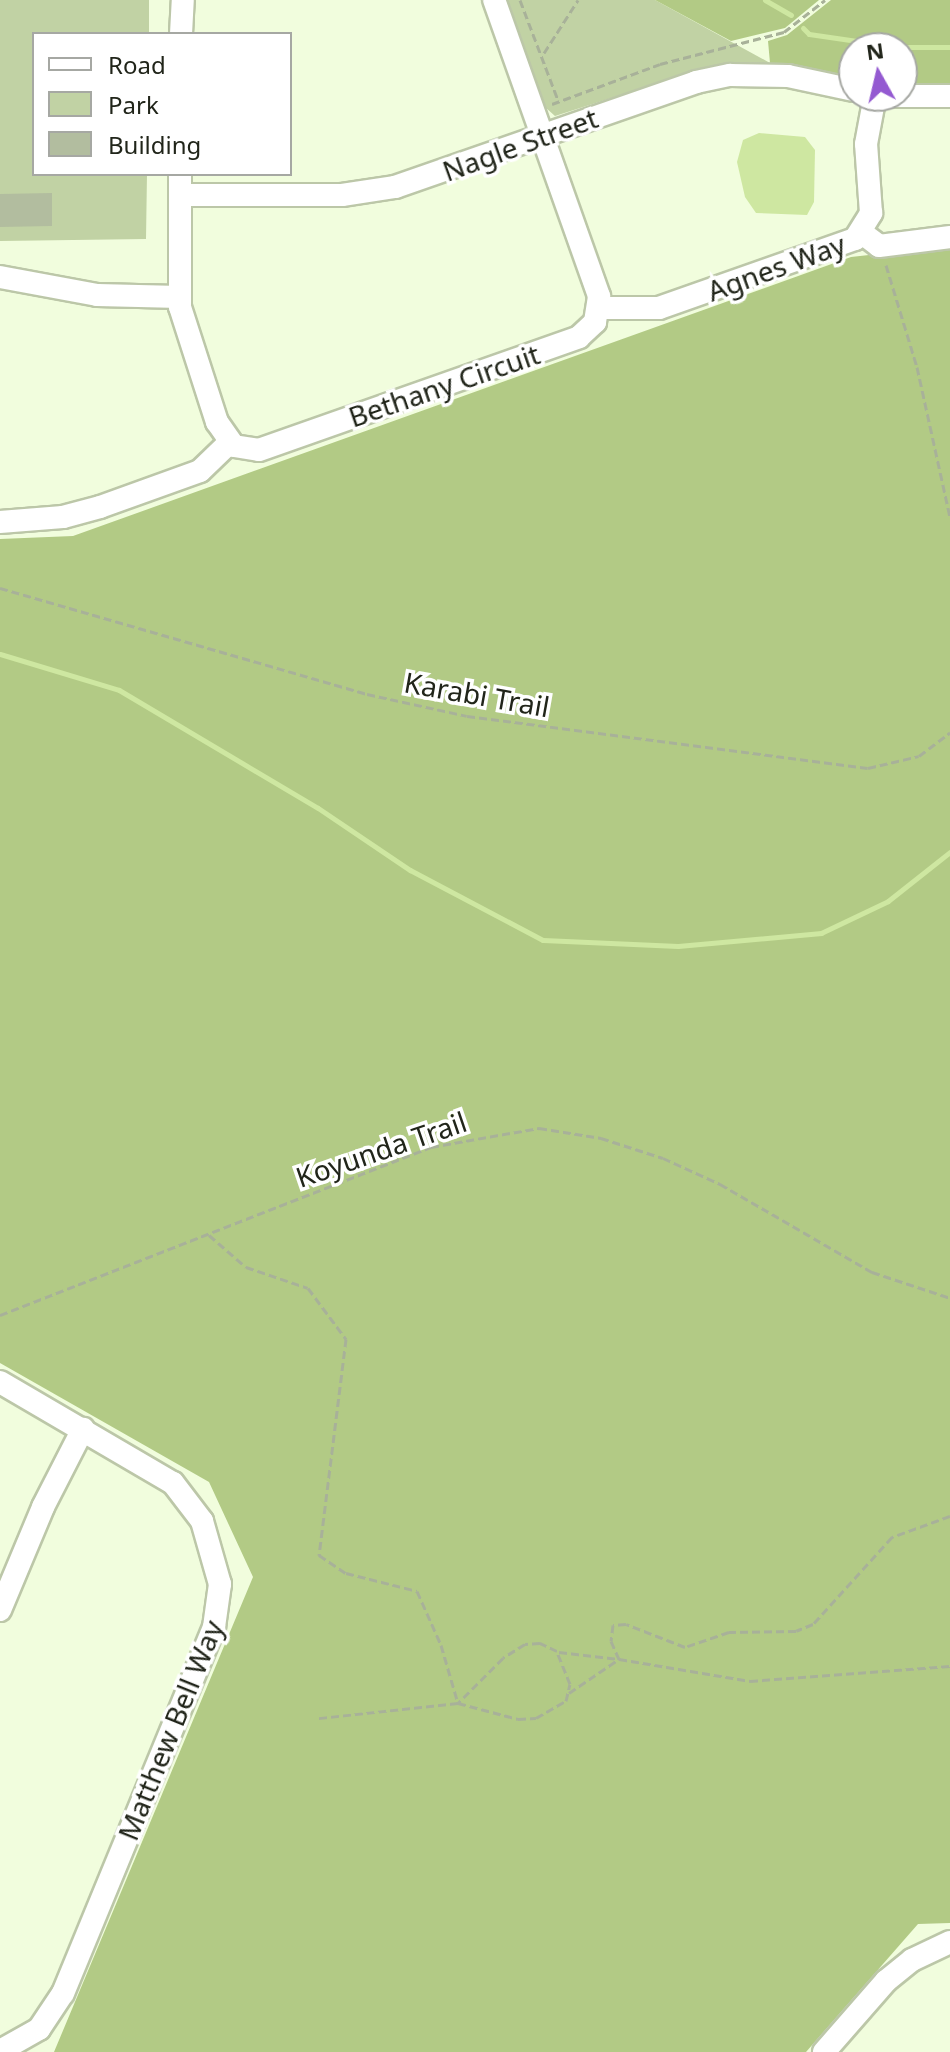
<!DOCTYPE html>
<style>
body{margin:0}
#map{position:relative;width:950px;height:2052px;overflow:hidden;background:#f1fddd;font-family:"Noto Sans",sans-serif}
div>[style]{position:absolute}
.green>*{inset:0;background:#c1d2a4}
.forest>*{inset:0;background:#b2ca85}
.water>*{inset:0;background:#cee7a1}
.stream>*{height:5px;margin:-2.5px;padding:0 2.5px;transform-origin:2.5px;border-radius:2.5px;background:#cee7a1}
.building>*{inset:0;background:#b2bd9f}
.path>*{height:3px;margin-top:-1.5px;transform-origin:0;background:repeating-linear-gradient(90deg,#a8b199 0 8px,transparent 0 12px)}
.roads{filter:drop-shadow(2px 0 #bcc7a8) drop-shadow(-2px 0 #bcc7a8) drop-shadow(0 2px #bcc7a8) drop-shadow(0 -2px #bcc7a8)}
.minor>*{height:22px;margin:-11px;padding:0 11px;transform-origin:11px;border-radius:11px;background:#fff}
span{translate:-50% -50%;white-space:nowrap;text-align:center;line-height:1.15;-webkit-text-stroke:7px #fff;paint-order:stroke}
.street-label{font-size:28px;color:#21251a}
.legend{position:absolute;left:32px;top:32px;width:260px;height:144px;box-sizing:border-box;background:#fff;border:2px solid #a6a8a3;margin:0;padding:10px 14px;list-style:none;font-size:24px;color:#21251a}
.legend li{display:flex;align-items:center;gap:16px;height:40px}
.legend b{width:40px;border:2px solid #a6a8a3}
.north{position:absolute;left:838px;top:32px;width:80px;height:80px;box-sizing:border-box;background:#fff;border:2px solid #a6a8a3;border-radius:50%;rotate:352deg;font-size:22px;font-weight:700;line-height:32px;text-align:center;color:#21251a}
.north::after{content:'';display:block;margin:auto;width:28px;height:36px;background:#945ad1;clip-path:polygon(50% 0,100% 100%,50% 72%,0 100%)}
</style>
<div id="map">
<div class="green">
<div style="clip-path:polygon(0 0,149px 0,149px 34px,34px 34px,34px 174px,147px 174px,146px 239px,0 241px)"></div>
<div style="clip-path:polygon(507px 0,655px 0,770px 63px,705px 68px,555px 116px,545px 107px)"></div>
</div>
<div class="forest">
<div style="clip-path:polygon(655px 0,819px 0,785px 28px,731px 41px)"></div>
<div style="clip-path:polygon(831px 0,950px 0,950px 84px,902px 86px,902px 48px,854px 48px,854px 79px,770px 63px,768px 41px,787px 35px)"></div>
<div style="clip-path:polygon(950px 246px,950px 1923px,918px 1924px,806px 2052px,54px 2052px,253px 1577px,209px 1482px,0 1363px,0 539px,73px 536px,851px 257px)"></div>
</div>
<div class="water">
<div style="clip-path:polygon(759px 133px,805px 137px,815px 150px,814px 202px,807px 215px,756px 213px,745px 197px,737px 162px,743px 140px)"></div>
</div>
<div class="stream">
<div style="left:765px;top:0;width:30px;rotate:30deg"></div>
<div style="left:803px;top:28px;width:8px;rotate:45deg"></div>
<div style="left:809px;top:34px;width:90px;rotate:8.3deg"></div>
<div style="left:898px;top:47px;width:52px"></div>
<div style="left:0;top:654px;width:124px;rotate:16.8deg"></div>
<div style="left:119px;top:690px;width:231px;rotate:30.7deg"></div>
<div style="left:318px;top:808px;width:111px;rotate:34deg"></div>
<div style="left:410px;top:870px;width:150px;rotate:27.8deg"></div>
<div style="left:543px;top:940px;width:135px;rotate:2.5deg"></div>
<div style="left:678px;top:946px;width:144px;rotate:-5.2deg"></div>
<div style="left:821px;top:933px;width:74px;rotate:-25.5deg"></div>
<div style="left:888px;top:901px;width:79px;rotate:-38.3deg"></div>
</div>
<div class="building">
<div style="clip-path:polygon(52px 193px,52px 226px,0 227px,0 194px)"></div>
</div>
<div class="path">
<div style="left:520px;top:0;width:107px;rotate:69.2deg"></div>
<div style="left:544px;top:53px;width:63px;rotate:-57.3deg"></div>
<div style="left:552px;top:104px;width:115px;rotate:-20.3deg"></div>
<div style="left:660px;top:64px;width:128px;rotate:-14.5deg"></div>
<div style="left:784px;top:32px;width:52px;rotate:-38deg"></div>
<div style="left:886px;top:265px;width:107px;rotate:73.1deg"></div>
<div style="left:917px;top:367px;width:154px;rotate:77.6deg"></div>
<div style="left:0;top:588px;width:382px;rotate:16.1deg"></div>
<div style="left:367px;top:694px;width:102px;rotate:12.4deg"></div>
<div style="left:467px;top:716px;width:404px;rotate:7.4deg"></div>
<div style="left:868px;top:768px;width:52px;rotate:-13.2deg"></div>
<div style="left:919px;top:756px;width:39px;rotate:-37deg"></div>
<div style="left:209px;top:1235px;width:49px;rotate:40.9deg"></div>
<div style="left:246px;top:1267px;width:65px;rotate:18.7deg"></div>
<div style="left:308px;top:1288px;width:64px;rotate:53.3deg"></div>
<div style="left:346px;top:1339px;width:218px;rotate:97.1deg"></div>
<div style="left:319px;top:1555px;width:32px;rotate:34deg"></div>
<div style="left:346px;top:1573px;width:73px;rotate:14.2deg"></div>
<div style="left:417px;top:1591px;width:59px;rotate:66deg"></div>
<div style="left:441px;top:1645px;width:60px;rotate:73.7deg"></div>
<div style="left:458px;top:1703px;width:62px;rotate:14.9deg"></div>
<div style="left:518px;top:1719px;width:18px;rotate:-3deg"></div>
<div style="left:536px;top:1718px;width:34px;rotate:-30deg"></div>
<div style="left:566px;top:1701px;width:17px;rotate:-77deg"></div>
<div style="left:570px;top:1684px;width:35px;rotate:-112deg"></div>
<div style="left:557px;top:1651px;width:19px;rotate:-155deg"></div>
<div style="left:540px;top:1643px;width:15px;rotate:176deg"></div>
<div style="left:525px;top:1644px;width:26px;rotate:148deg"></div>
<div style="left:503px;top:1658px;width:64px;rotate:135deg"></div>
<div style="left:458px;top:1703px;width:140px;rotate:173.8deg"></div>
<div style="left:0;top:1315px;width:463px;rotate:-21.3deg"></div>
<div style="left:431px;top:1147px;width:110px;rotate:-10deg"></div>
<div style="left:539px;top:1128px;width:63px;rotate:9.2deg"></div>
<div style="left:601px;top:1138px;width:65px;rotate:17.9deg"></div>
<div style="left:663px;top:1158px;width:63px;rotate:24.5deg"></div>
<div style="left:720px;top:1184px;width:176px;rotate:30.1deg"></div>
<div style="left:872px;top:1272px;width:82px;rotate:18.4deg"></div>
<div style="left:950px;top:1516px;width:62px;rotate:160.1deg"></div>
<div style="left:892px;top:1537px;width:118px;rotate:132.2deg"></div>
<div style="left:813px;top:1624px;width:18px;rotate:158deg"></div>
<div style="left:796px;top:1631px;width:67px;rotate:179.1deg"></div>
<div style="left:729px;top:1632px;width:46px;rotate:161.2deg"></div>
<div style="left:685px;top:1647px;width:63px;rotate:-158.7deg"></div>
<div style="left:626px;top:1624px;width:13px;rotate:176deg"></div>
<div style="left:613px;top:1625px;width:16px;rotate:97deg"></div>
<div style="left:611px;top:1641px;width:20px;rotate:66deg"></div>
<div style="left:619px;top:1659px;width:133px;rotate:9.5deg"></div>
<div style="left:750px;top:1681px;width:201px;rotate:-4.3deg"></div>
<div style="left:559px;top:1652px;width:60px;rotate:6.7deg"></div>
<div style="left:569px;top:1693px;width:60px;rotate:-34.2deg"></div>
</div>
<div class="roads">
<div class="minor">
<div style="left:181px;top:34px;width:34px;rotate:-87deg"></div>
<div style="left:880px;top:96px;width:70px"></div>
<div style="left:180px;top:174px;width:133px;rotate:90deg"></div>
<div style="left:180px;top:307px;width:121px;rotate:72.2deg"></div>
<div style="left:217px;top:422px;width:29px;rotate:55deg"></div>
<div style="left:234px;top:446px;width:25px;rotate:9deg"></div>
<div style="left:259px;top:450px;width:339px;rotate:-19.4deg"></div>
<div style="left:579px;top:337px;width:22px;rotate:-43deg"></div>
<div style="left:595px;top:322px;width:26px;rotate:-81deg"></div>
<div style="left:599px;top:296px;width:314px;rotate:-109.5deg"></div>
<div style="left:180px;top:195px;width:162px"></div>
<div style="left:342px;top:195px;width:54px;rotate:-8.6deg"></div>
<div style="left:395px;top:187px;width:319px;rotate:-19.2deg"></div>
<div style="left:696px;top:82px;width:35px;rotate:-12deg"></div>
<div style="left:730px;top:75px;width:58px;rotate:1deg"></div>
<div style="left:788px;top:76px;width:67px;rotate:12deg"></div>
<div style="left:862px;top:233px;width:21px;rotate:37deg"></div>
<div style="left:879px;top:246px;width:72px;rotate:-7.2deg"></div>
<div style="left:0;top:277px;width:99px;rotate:10.5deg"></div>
<div style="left:97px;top:295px;width:83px;rotate:1.4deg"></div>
<div style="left:600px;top:308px;width:59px"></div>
<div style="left:659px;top:308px;width:208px;rotate:-19.4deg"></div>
<div style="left:855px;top:239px;width:31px;rotate:-58deg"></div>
<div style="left:871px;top:213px;width:69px;rotate:-94.1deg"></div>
<div style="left:866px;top:144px;width:49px;rotate:-79.4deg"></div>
<div style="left:0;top:522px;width:63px;rotate:-4.5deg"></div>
<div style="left:63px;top:517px;width:38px;rotate:-15deg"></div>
<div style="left:100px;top:507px;width:106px;rotate:-19.8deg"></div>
<div style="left:200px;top:471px;width:40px;rotate:-44deg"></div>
<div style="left:0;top:1382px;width:200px;rotate:30.3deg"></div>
<div style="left:173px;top:1483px;width:48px;rotate:52.7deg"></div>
<div style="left:202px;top:1521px;width:66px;rotate:74.1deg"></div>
<div style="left:220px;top:1584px;width:43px;rotate:97.9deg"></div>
<div style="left:214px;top:1627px;width:396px;rotate:112.4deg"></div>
<div style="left:63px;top:1993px;width:43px;rotate:123.7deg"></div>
<div style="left:39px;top:2029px;width:45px;rotate:150.6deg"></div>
<div style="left:0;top:1610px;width:112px;rotate:-67.3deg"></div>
<div style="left:43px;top:1507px;width:88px;rotate:-62.9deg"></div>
<div style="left:824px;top:2052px;width:94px;rotate:-48.9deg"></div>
<div style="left:886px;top:1981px;width:33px;rotate:-39deg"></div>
<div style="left:912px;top:1960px;width:42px;rotate:-25.3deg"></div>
</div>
</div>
<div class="street-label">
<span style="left:520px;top:144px;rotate:-20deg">Nagle Street</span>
<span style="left:776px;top:267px;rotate:-20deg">Agnes Way</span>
<span style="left:444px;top:385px;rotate:-19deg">Bethany Circuit</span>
<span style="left:477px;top:694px;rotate:10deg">Karabi Trail</span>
<span style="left:381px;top:1149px;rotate:-19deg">Koyunda Trail</span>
<span style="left:170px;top:1730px;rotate:-68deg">Matthew Bell Way</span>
</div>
<ul class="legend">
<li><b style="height:10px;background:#fff"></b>Road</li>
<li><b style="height:22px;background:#c1d2a4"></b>Park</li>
<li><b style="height:22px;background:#b2bd9f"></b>Building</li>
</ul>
<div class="north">N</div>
</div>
